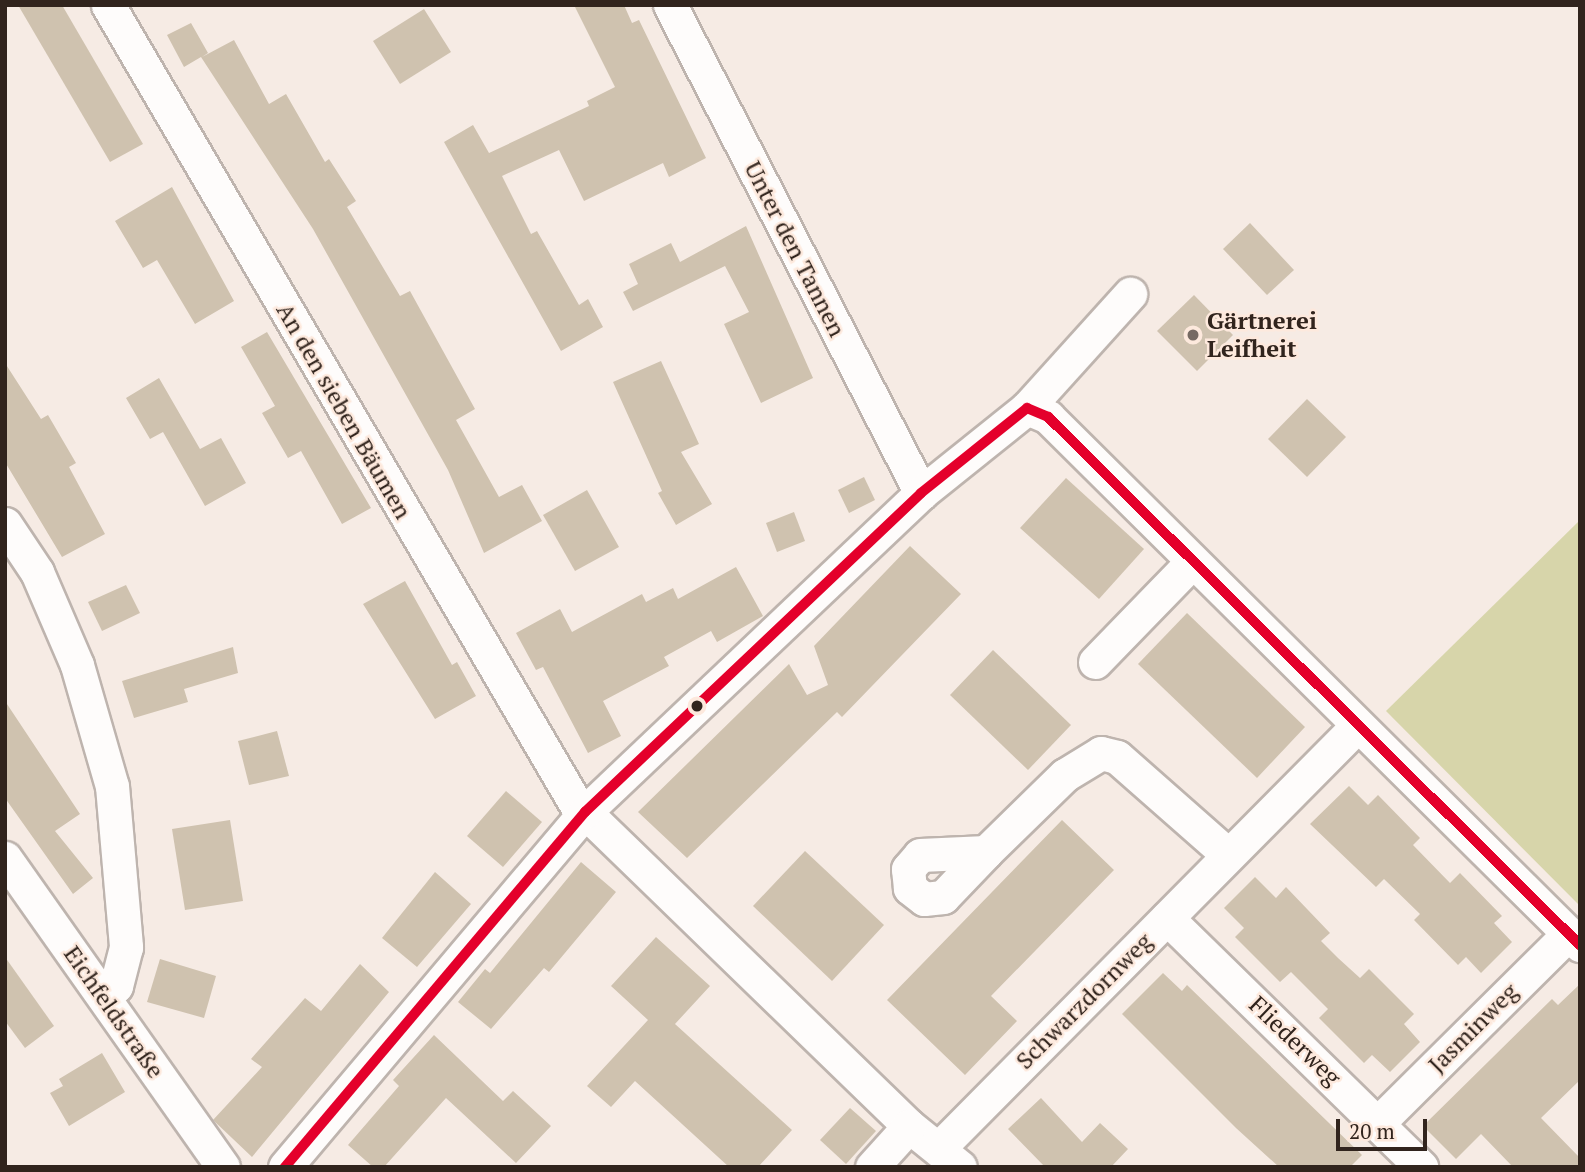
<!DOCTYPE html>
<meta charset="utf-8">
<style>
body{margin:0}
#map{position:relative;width:1585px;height:1172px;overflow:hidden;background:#f6ebe4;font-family:"PT Serif",serif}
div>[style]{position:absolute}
.green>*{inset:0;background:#d7d5aa}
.building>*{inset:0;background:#cfc2af}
.roads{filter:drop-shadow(2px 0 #beb4ae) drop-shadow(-2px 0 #beb4ae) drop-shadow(0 2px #beb4ae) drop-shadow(0 -2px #beb4ae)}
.street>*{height:33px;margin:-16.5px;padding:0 16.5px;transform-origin:16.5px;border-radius:16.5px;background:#fefcfb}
.bus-1>*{height:10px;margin:-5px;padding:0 5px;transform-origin:5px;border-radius:5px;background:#e4002b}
.dots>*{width:19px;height:19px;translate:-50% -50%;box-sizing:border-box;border:4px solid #fde9dd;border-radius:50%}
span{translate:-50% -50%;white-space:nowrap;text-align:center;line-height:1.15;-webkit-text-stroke:5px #fde9dd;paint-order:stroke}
.street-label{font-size:24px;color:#31241d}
.poi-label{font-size:24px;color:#31241d;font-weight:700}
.left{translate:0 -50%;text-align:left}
.frame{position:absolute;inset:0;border:7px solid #31241d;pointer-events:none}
.scale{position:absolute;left:1336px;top:1119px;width:91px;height:32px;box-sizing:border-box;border:4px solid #31241d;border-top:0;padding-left:9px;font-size:21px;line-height:24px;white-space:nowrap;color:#31241d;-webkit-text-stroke:5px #fde9dd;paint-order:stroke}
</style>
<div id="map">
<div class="green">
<div style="clip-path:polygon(1580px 520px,1580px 906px,1386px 711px)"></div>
</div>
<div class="building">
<div style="clip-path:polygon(18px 5px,62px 5px,143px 144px,110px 162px)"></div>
<div style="clip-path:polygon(574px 5px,624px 5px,632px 23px,639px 20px,706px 158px,669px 177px,663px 163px,584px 201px,559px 150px,502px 176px,531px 234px,537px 231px,579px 305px,588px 299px,603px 327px,561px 351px,444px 142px,473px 125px,489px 153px,589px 106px,587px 101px,615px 87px)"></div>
<div style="clip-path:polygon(424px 9px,451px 52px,400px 84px,373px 41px)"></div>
<div style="clip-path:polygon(191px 23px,208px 53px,202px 57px,234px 40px,269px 104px,286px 94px,325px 162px,329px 159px,356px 201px,347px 207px,400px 296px,410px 291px,475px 409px,456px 420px,499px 497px,522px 485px,542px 521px,484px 553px,448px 470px,313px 229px,201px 57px,184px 67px,167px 35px)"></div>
<div style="clip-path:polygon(172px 187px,234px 301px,195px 324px,157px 260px,143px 268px,115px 221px)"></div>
<div style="clip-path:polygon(1250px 223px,1294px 270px,1267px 295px,1223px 249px)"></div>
<div style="clip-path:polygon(746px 226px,813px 378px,761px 403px,724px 324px,749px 312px,725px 266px,633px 311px,623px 292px,638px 284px,629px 264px,671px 243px,680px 262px)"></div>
<div style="clip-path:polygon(1194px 295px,1233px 335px,1197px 371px,1157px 331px)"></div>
<div style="clip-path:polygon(267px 332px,371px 508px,342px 524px,301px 451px,288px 458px,262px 413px,275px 406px,241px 347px)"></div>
<div style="clip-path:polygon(661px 361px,699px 444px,681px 452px,712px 504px,676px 525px,658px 493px,662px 491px,613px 382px)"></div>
<div style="clip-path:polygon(5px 363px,41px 419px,48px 415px,76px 463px,69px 467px,105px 534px,62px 557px,5px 462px)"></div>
<div style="clip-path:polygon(159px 378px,200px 449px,221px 438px,246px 483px,205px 506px,163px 432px,150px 439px,126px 398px)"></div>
<div style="clip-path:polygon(1307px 399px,1346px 437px,1307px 477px,1268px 439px)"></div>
<div style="clip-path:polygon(864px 477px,875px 500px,849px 513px,838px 490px)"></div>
<div style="clip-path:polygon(1066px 478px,1144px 549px,1099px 599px,1020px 528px)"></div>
<div style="clip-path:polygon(587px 490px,619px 547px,575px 571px,543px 515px)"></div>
<div style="clip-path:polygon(794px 512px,805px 541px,777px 552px,766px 523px)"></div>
<div style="clip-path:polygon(910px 546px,961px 594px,842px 717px,837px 712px,687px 858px,638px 812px,789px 664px,807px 695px,828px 685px,814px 646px)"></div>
<div style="clip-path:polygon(736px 567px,763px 616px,717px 642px,711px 631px,664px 657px,669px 666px,603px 701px,621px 736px,588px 753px,543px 667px,536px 670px,516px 633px,560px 609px,572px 632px,642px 594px,646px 602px,673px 588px,678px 599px)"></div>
<div style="clip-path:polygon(405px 581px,452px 665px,457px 662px,476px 696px,435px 719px,363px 604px)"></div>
<div style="clip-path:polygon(126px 585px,140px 613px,102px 631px,88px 602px)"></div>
<div style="clip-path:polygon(1187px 613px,1305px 727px,1257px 778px,1138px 664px)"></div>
<div style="clip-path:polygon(233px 647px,238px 673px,184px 689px,188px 702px,134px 718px,122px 681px)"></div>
<div style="clip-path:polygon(993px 650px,1071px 725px,1028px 770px,950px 695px)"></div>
<div style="clip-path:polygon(5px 701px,80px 814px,55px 831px,93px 878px,73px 894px,5px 798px)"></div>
<div style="clip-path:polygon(277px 731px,289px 776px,249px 785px,238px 741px)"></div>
<div style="clip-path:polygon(1349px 786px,1368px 805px,1378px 795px,1420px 838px,1413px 845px,1450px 883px,1460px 873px,1502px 916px,1494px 923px,1512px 942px,1481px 973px,1466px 957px,1458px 965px,1414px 920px,1420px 914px,1384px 879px,1376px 887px,1310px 824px)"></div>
<div style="clip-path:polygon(506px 791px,542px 822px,503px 867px,467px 836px)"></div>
<div style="clip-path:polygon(230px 820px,243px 901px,185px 910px,172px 829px)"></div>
<div style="clip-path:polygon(1062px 820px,1114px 870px,991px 996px,1017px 1021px,965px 1075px,887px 1000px)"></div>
<div style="clip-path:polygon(805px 851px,884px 925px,832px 981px,753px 906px)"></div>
<div style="clip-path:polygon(581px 862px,616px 892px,549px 972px,544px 968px,491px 1029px,458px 1002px,485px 969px,490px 973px)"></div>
<div style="clip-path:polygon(435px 872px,471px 904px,417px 967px,382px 938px)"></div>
<div style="clip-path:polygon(1255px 877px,1276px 898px,1286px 887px,1330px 933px,1321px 941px,1338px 958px,1360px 978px,1369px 969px,1414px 1014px,1404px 1024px,1420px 1042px,1390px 1072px,1372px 1055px,1364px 1063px,1319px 1018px,1328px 1009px,1291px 972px,1280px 982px,1235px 937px,1244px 928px,1224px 908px)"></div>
<div style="clip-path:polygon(656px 937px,710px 986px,675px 1024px,792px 1130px,758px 1167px,729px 1167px,635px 1081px,611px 1107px,587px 1086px,648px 1020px,611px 986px)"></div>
<div style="clip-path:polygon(5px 957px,54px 1026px,25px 1048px,5px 1021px)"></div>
<div style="clip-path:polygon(160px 959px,216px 976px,204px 1018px,147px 1002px)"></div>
<div style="clip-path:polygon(360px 964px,389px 992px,252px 1157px,213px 1120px,262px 1067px,251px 1059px,305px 998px,321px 1011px)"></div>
<div style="clip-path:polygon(1163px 973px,1182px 991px,1187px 985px,1362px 1155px,1350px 1167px,1279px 1167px,1236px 1128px,1122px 1014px)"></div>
<div style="clip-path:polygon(1580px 984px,1580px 1080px,1541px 1118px,1580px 1158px,1580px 1167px,1513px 1167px,1481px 1134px,1456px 1159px,1423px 1126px,1552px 999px,1558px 1005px)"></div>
<div style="clip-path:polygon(434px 1035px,503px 1101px,513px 1091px,551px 1126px,516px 1163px,446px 1098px,384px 1167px,373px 1167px,348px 1145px,399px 1086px,393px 1080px)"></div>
<div style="clip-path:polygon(102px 1053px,125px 1092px,69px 1126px,50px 1093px,63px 1086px,59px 1079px)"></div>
<div style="clip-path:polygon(1041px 1098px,1082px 1142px,1100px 1123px,1128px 1149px,1111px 1167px,1045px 1167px,1008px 1129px)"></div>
<div style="clip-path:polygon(850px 1108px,876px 1131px,846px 1164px,820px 1140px)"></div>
</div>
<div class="roads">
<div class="street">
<div style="left:108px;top:5px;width:938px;rotate:59.66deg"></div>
<div style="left:670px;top:5px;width:549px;rotate:62.78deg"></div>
<div style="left:1027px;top:408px;width:23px;rotate:23deg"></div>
<div style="left:1048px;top:417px;width:750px;rotate:44.78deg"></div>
<div style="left:5px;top:524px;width:58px;rotate:56.3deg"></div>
<div style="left:37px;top:572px;width:101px;rotate:66.7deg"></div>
<div style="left:77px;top:665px;width:126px;rotate:73.9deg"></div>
<div style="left:112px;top:786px;width:162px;rotate:85deg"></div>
<div style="left:126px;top:947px;width:40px;rotate:104.4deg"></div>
<div style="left:116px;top:986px;width:15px;rotate:143deg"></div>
<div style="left:1095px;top:662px;width:138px;rotate:-45.9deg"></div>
<div style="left:585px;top:812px;width:451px;rotate:44.1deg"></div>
<div style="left:909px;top:1126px;width:65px;rotate:38.8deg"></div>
<div style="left:986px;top:852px;width:62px;rotate:133.7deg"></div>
<div style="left:943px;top:897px;width:19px;rotate:174deg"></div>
<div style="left:924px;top:899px;width:18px;rotate:-142deg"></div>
<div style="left:910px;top:888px;width:19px;rotate:-96deg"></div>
<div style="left:908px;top:869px;width:18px;rotate:-49deg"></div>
<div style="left:920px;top:855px;width:66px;rotate:-2.6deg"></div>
<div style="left:986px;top:852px;width:110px;rotate:-44.3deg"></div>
<div style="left:1065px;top:775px;width:42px;rotate:-31.4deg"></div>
<div style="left:1101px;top:753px;width:16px;rotate:14deg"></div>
<div style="left:1117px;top:757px;width:147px;rotate:41.4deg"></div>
<div style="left:5px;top:858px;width:378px;rotate:54.8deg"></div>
<div style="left:1167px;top:918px;width:356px;rotate:44.4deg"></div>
<div style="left:1379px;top:1122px;width:267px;rotate:-44.8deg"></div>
<div style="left:940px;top:1147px;width:591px;rotate:-45.27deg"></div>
<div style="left:285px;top:1167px;width:465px;rotate:-49.8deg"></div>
<div style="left:585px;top:812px;width:463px;rotate:-43.5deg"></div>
<div style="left:921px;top:493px;width:136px;rotate:-38.7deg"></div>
<div style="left:1027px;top:408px;width:154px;rotate:-47.9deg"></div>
<div style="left:872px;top:1167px;width:55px;rotate:-47.9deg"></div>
</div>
</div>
<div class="bus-1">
<div style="left:1027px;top:408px;width:23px;rotate:23deg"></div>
<div style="left:1048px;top:417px;width:750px;rotate:44.78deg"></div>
<div style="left:285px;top:1167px;width:465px;rotate:-49.8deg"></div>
<div style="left:585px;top:812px;width:463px;rotate:-43.5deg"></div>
<div style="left:921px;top:493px;width:136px;rotate:-38.7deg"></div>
</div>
<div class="dots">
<div style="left:1193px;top:335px;background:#766a63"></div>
<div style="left:697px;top:706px;background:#31241d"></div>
</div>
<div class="street-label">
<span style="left:795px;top:249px;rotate:63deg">Unter den Tannen</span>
<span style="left:344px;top:411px;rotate:60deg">An den sieben Bäumen</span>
<span style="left:1084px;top:1001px;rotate:-45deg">Schwarzdornweg</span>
<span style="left:114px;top:1012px;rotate:55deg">Eichfeldstraße</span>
<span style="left:1473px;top:1028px;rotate:-45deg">Jasminweg</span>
<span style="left:1295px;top:1041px;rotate:44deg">Fliederweg</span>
</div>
<div class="poi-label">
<span class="left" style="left:1207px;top:335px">Gärtnerei<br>Leifheit</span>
</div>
<div class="frame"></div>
<div class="scale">20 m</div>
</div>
